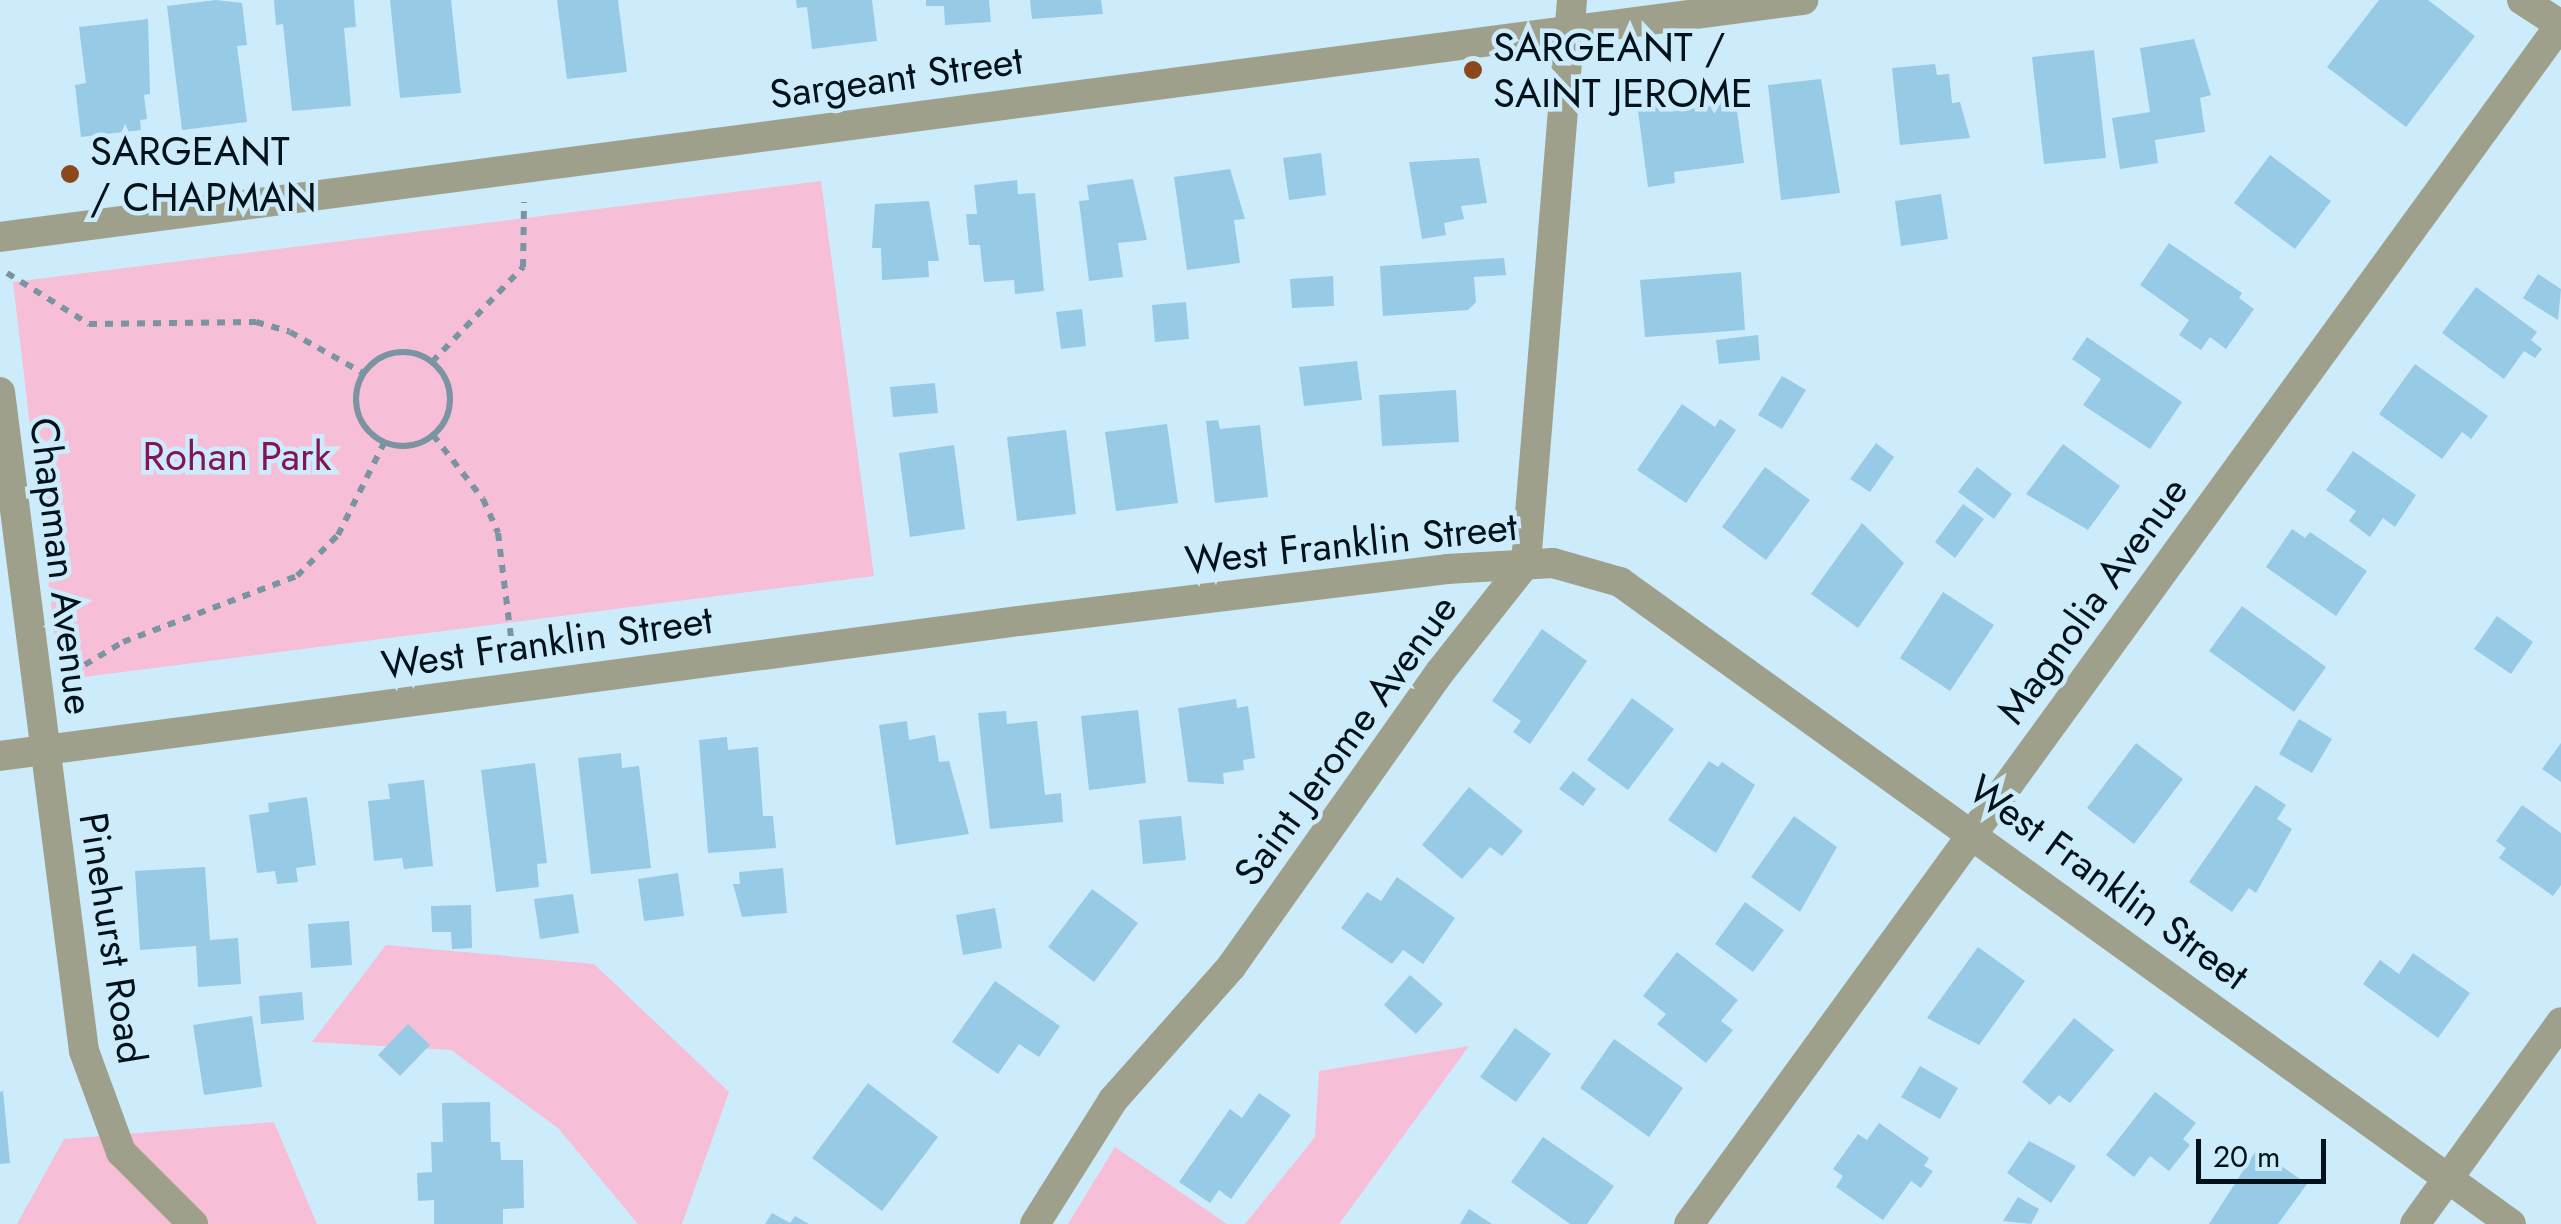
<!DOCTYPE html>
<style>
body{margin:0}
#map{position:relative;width:2561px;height:1224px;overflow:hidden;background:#cdecfb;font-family:Jost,sans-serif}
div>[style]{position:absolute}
.green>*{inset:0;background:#f6bed7}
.building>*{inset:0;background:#97cae4}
.path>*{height:6px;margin-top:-3px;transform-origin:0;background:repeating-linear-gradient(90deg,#7b94a1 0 8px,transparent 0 16px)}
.path>.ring{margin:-3px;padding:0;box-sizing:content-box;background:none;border:6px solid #7b94a1;border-radius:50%}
.minor>*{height:30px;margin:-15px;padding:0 15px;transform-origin:15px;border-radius:15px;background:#9fa08b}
.dots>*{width:28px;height:28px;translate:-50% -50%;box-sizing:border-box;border:5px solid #cdecfb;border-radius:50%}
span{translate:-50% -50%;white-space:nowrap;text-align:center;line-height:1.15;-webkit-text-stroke:9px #cdecfb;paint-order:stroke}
.poi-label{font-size:40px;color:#01121b}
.left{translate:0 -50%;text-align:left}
.street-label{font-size:40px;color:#01121b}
.park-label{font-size:40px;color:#831457}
.scale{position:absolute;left:2196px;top:1139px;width:130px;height:45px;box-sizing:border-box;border:5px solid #01121b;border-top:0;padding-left:12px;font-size:30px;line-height:35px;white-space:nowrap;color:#01121b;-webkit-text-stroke:8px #cdecfb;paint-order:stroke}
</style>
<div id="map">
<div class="green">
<div style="clip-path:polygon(821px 181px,874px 576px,60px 680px,13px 282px)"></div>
<div style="clip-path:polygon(386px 945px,594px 964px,729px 1092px,682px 1224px,638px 1224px,558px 1128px,451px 1050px,312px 1042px)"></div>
<div style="clip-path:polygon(1469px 1046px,1339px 1224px,1245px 1224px,1315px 1137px,1319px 1071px)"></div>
<div style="clip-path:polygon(274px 1122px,317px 1224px,17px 1224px,64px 1139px)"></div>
<div style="clip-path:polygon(1115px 1147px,1227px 1224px,1068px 1224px)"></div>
</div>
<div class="building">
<div style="clip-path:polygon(216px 0,242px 3px,247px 45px,237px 46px,247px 122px,182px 130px,167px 6px)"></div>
<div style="clip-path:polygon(274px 0,354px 0,356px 27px,344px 28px,351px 106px,292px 111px,283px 24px,276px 25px)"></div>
<div style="clip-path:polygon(390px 0,451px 0,461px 93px,400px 98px)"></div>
<div style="clip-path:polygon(557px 0,618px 0,627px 72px,567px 79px)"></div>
<div style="clip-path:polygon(796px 0,872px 0,877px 41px,812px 49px,807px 7px,797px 8px)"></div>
<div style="clip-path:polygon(926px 0,989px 0,991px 22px,945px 25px,944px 6px,926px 6px)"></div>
<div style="clip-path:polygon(1030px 0,1101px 0,1103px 14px,1032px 19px)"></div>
<div style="clip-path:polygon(2379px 0,2428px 0,2475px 36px,2406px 127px,2327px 67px)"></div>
<div style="clip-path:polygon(148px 19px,150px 94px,144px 95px,147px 119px,140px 120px,141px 130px,81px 137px,75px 85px,86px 83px,79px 27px)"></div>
<div style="clip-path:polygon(2194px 39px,2211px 95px,2200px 98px,2205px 132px,2155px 140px,2158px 163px,2120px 169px,2112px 118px,2150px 112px,2140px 48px)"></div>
<div style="clip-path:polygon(2094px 50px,2106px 158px,2044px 164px,2032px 57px)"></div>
<div style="clip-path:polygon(1935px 64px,1937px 75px,1949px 74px,1952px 103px,1960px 102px,1970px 138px,1900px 145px,1892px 68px)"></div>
<div style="clip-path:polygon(1821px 79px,1840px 193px,1781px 200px,1768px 85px)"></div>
<div style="clip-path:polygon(1734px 88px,1744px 163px,1674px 172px,1675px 183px,1648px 187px,1638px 111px,1673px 100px,1675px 111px,1720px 105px,1718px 90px)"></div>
<div style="clip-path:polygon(1321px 153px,1326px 195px,1289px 200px,1283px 158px)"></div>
<div style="clip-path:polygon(2270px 155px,2331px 201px,2295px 249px,2234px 203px)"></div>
<div style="clip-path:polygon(1479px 158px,1487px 203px,1461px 206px,1464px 219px,1444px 223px,1446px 235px,1422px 239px,1409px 162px)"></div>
<div style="clip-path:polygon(1230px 169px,1245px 219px,1234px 220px,1240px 263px,1187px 270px,1174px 177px)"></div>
<div style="clip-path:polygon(1133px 179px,1147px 240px,1118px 243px,1123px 277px,1089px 281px,1079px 201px,1089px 200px,1087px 185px)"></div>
<div style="clip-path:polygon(1017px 180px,1018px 194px,1035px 193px,1044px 291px,1015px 294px,1014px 280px,984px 282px,980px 245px,969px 245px,966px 214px,977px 214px,974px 185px)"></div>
<div style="clip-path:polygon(1941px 194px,1948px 239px,1901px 246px,1895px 201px)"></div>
<div style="clip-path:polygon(929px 201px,939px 261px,928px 261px,929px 277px,882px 280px,881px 248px,872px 248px,875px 204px)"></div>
<div style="clip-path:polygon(2169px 243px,2242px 293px,2239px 298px,2254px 309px,2226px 349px,2210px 337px,2201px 350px,2179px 335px,2189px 320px,2140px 285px)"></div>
<div style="clip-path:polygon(1504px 258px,1506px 275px,1474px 277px,1476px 302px,1468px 310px,1383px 316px,1380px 266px)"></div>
<div style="clip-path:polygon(1741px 272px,1745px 330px,1645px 337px,1640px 280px)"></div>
<div style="clip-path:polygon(2538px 274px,2561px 289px,2558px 320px,2523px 298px)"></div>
<div style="clip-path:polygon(1333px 276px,1334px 306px,1292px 308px,1290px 279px)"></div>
<div style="clip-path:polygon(2476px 287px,2537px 332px,2531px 340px,2542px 349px,2535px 358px,2524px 351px,2504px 379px,2442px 333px)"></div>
<div style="clip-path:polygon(1186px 302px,1189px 339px,1155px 342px,1152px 305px)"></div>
<div style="clip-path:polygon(1082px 309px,1086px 346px,1061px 349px,1056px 312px)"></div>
<div style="clip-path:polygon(1758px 335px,1760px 360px,1719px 364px,1716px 340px)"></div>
<div style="clip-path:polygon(2087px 337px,2182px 402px,2150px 449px,2083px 405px,2101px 379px,2072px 359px)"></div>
<div style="clip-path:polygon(1357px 361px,1362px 400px,1304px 406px,1299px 367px)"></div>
<div style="clip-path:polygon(2415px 364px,2488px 416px,2471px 439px,2462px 432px,2442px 459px,2379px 414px)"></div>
<div style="clip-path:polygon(1782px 376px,1806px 390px,1782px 429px,1758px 415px)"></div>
<div style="clip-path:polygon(935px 383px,938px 413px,893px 417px,890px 387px)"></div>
<div style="clip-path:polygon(1456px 390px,1459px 442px,1382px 446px,1379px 395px)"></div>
<div style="clip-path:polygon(1682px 404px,1715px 427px,1720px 419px,1736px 430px,1686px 503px,1637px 470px)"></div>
<div style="clip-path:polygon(1218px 420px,1220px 429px,1260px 425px,1268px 497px,1215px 503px,1206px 421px)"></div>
<div style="clip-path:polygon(1167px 424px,1178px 503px,1116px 511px,1105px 432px)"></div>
<div style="clip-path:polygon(1066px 430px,1076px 514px,1017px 521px,1007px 437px)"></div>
<div style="clip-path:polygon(1876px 443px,1894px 457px,1870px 492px,1850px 479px)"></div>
<div style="clip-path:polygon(2063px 444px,2120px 486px,2088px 530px,2026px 494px)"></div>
<div style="clip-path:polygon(954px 445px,965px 529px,910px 537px,899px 453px)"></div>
<div style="clip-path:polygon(2353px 451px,2416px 495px,2395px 527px,2383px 518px,2370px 537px,2349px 521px,2356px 511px,2326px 490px)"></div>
<div style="clip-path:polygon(1765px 467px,1810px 500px,1766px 560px,1722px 527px)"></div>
<div style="clip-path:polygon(1977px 467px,2012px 494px,1994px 519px,1958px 492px)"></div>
<div style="clip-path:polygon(1963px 504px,1984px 519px,1955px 558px,1935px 542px)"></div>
<div style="clip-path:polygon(1862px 523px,1904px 563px,1858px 628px,1811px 594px)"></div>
<div style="clip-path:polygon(2292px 529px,2305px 538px,2310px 532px,2367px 571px,2336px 616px,2266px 567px)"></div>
<div style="clip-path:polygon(1943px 592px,1994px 625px,1950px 691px,1900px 658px)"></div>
<div style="clip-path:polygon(2242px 606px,2326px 667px,2294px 712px,2209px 651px)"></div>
<div style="clip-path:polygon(2497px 616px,2533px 642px,2511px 674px,2474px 649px)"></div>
<div style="clip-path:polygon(1542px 629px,1587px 661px,1530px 744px,1513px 732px,1521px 721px,1492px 701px)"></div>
<div style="clip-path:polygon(1632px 698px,1674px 729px,1628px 790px,1587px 760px)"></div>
<div style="clip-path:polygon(1236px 699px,1237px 708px,1248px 706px,1255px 758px,1243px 760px,1244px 770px,1223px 773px,1224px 784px,1188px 782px,1178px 708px)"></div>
<div style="clip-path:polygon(1138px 710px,1146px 783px,1089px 790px,1081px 716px)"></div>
<div style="clip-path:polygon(1006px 711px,1007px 724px,1037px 721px,1045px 795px,1061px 793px,1063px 822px,990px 829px,978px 713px)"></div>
<div style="clip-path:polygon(2299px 719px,2332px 739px,2312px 773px,2279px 754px)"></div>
<div style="clip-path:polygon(907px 721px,909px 740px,935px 735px,939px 762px,949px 761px,969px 834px,896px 845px,879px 725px)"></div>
<div style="clip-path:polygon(727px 737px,728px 750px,758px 747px,763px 816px,773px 816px,776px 848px,708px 853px,699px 740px)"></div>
<div style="clip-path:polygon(2136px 743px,2183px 779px,2134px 844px,2087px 808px)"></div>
<div style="clip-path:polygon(2561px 743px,2561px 782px,2542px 769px)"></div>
<div style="clip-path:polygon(621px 753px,622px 768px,639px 766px,651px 868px,591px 874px,578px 758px)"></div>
<div style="clip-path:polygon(1709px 761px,1718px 767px,1722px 762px,1755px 785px,1716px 853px,1668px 820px)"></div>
<div style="clip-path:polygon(535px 763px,547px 863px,537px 864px,539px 887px,496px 892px,481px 770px)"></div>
<div style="clip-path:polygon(1573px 771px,1596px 789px,1583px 806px,1559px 789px)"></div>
<div style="clip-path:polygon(424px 780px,433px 866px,404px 869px,402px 858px,374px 861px,368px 801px,390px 799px,388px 784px)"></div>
<div style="clip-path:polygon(2256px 785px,2286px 805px,2277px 819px,2292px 829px,2256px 893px,2249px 888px,2232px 912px,2189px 882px)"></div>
<div style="clip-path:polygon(1469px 787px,1523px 831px,1502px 856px,1490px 847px,1462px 879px,1422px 845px)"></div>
<div style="clip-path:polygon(307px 797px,316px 865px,296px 868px,298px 882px,277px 884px,275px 871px,257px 873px,249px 815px,269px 812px,268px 803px)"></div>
<div style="clip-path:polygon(2522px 805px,2561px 833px,2561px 885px,2553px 896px,2499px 858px,2506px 848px,2496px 841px)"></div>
<div style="clip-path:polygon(1181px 816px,1186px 860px,1143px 864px,1139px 820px)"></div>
<div style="clip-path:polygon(1794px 816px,1837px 847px,1800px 912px,1751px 877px)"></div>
<div style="clip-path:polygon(205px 867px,210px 940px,238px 938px,241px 984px,198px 987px,196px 946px,140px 950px,135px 871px)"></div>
<div style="clip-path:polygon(783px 868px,787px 913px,742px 917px,733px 884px,740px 884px,739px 872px)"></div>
<div style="clip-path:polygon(678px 873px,684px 916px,644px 921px,638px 879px)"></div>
<div style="clip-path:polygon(1397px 877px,1455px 918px,1423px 964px,1403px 950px,1392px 964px,1341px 928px,1367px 892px,1381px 901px)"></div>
<div style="clip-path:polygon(1092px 889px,1138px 923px,1094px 982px,1048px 947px)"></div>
<div style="clip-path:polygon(573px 894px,579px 933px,540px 939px,534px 899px)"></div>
<div style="clip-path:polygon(1745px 902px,1784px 930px,1753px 972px,1715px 944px)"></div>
<div style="clip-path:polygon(471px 905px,472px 948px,452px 949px,451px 932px,432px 932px,431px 906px)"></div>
<div style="clip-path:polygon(995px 908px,1002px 948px,963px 955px,956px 915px)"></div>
<div style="clip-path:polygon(349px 921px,352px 965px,311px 968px,308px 924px)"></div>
<div style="clip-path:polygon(1978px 947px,2025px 981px,1979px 1045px,1927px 1018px)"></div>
<div style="clip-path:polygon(1677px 952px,1738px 1000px,1721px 1021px,1733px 1030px,1706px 1063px,1657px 1024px,1666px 1014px,1643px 996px)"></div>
<div style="clip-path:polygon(2413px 953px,2470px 993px,2438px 1038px,2363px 984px,2380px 960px,2399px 974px)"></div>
<div style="clip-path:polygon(1410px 975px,1443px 1004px,1416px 1034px,1384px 1005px)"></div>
<div style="clip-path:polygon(995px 981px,1060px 1026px,1039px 1057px,1019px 1044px,998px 1074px,952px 1042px)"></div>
<div style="clip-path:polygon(302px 992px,304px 1020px,261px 1024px,259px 996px)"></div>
<div style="clip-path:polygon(252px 1016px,262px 1087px,204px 1095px,193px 1025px)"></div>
<div style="clip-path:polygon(2074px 1018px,2114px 1050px,2070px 1103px,2059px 1095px,2050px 1105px,2022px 1082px)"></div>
<div style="clip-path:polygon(408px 1024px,430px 1045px,400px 1076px,378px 1055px)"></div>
<div style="clip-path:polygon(1515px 1028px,1551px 1054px,1516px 1102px,1480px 1077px)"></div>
<div style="clip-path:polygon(1614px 1039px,1683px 1088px,1649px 1137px,1580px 1088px)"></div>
<div style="clip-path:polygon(1920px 1066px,1958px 1088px,1940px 1119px,1901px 1097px)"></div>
<div style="clip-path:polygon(868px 1083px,938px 1137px,882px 1211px,812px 1158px)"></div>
<div style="clip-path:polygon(3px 1091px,10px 1163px,0 1164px,0 1092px)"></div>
<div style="clip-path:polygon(2155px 1092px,2196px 1123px,2183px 1139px,2190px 1145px,2169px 1171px,2150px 1156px,2134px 1177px,2106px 1155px)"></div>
<div style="clip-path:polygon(1259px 1093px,1291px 1115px,1231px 1199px,1219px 1190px,1210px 1203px,1179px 1182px,1230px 1109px,1242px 1118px)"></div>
<div style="clip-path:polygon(490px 1102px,491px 1142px,500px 1142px,501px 1160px,523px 1160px,524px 1208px,503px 1209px,503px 1224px,434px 1224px,434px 1200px,418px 1201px,417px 1173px,432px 1172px,431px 1142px,443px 1142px,442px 1103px)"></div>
<div style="clip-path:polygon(1879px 1123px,1929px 1158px,1924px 1166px,1933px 1171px,1921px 1188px,1911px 1181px,1883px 1220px,1836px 1187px,1843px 1176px,1833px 1169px,1858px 1134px,1867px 1140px)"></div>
<div style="clip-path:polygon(1543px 1137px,1614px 1186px,1587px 1224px,1570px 1224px,1511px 1182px)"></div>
<div style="clip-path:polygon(2029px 1141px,2076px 1166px,2051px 1203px,2007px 1173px)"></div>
<div style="clip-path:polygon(2257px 1149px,2307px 1184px,2278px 1224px,2209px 1224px)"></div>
<div style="clip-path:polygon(2018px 1197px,2039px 1209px,2031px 1224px,2003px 1221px)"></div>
<div style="clip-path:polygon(1469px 1209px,1492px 1224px,1460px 1224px)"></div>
<div style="clip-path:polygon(772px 1213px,790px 1223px,795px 1216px,809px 1224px,765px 1224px)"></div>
</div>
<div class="path">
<div style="left:7px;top:273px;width:97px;rotate:31.9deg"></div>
<div style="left:89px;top:324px;width:167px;rotate:-0.7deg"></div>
<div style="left:256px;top:322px;width:35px;rotate:16deg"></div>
<div style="left:290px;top:332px;width:84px;rotate:29.3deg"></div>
<div class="ring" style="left:356px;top:352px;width:88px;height:88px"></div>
<div style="left:432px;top:362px;width:132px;rotate:-46.2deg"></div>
<div style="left:523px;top:267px;width:65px;rotate:-89.1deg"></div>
<div style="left:433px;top:435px;width:81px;rotate:52deg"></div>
<div style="left:483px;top:499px;width:37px;rotate:66deg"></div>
<div style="left:498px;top:533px;width:122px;rotate:82.9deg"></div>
<div style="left:71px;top:673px;width:61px;rotate:-30.8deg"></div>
<div style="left:123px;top:642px;width:186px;rotate:-20.8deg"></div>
<div style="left:297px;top:576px;width:58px;rotate:-45deg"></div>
<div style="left:338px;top:535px;width:103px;rotate:-63.4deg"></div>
</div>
<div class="minor">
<div style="left:2522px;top:0;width:46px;rotate:32.7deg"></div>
<div style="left:0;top:237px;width:1819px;rotate:-7.49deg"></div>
<div style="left:0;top:392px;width:664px;rotate:82.74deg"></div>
<div style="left:84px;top:1051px;width:108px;rotate:69.9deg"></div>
<div style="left:121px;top:1152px;width:102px;rotate:45deg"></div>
<div style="left:0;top:756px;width:1028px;rotate:-7.55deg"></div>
<div style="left:1019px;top:621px;width:431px;rotate:-6.9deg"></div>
<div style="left:1447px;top:569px;width:106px;rotate:-3.2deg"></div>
<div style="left:1553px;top:563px;width:70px;rotate:15.8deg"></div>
<div style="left:1620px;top:582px;width:1098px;rotate:35.77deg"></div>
<div style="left:1035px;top:1224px;width:146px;rotate:-57.8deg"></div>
<div style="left:1113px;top:1100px;width:178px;rotate:-48.4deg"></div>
<div style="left:1231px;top:967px;width:362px;rotate:-54.7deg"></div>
<div style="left:1440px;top:672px;width:139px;rotate:-51.7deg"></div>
<div style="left:1526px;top:563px;width:565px;rotate:-85.33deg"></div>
<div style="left:1689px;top:1224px;width:1483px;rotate:-54deg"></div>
<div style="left:2415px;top:1224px;width:249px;rotate:-54.1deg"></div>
</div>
<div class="dots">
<div style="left:1473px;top:70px;background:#8c481d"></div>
<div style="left:70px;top:174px;background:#8c481d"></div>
</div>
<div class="poi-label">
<span class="left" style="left:1493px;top:70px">SARGEANT /<br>SAINT JEROME</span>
<span class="left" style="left:90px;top:174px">SARGEANT<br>/ CHAPMAN</span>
</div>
<div class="street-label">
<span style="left:896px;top:77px;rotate:-8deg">Sargeant Street</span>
<span style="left:1351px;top:543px;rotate:-6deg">West Franklin Street</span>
<span style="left:62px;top:566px;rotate:83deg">Chapman Avenue</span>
<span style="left:2092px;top:600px;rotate:-54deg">Magnolia Avenue</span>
<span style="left:547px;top:642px;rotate:-8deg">West Franklin Street</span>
<span style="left:1345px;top:740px;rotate:-54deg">Saint Jerome Avenue</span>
<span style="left:2109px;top:882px;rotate:36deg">West Franklin Street</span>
<span style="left:113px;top:938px;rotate:81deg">Pinehurst Road</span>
</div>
<div class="park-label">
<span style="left:237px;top:456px">Rohan Park</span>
</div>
<div class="scale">20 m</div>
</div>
